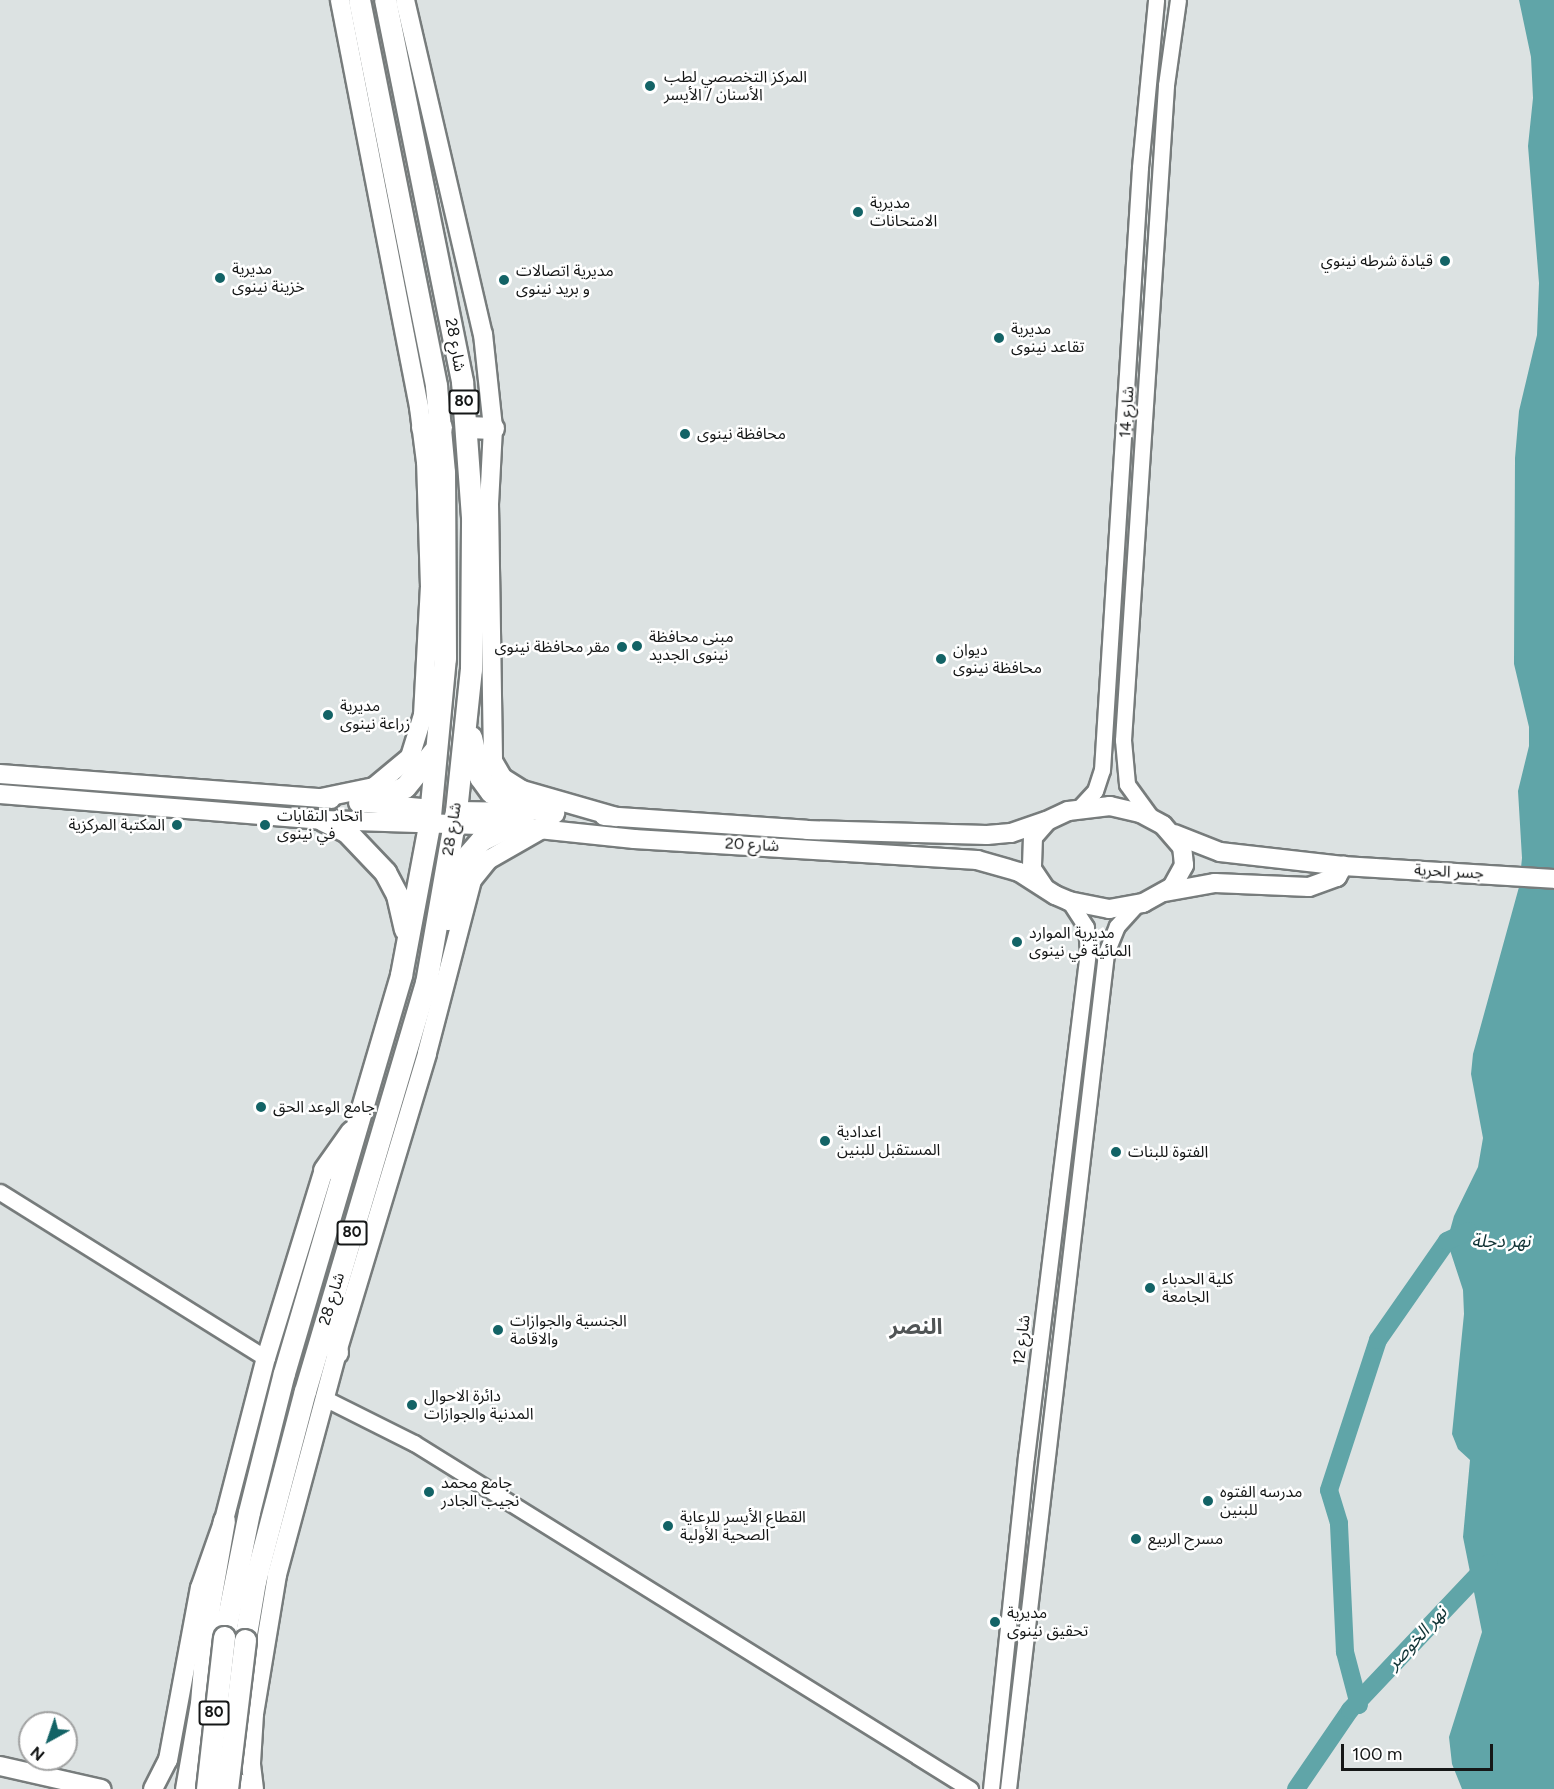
<!DOCTYPE html>
<meta charset="utf-8">
<style>
body{margin:0}
#map{position:relative;width:1554px;height:1789px;overflow:hidden;background:#dce2e2;font-family:Figtree,"Noto Sans Arabic",sans-serif}
div>[style]{position:absolute}
.water>*{inset:0;background:#60a5a8}
.river>*{height:18px;margin:-9px;padding:0 9px;transform-origin:9px;border-radius:9px;background:#60a5a8}
.roads{filter:drop-shadow(2px 0 #777c7c) drop-shadow(-2px 0 #777c7c) drop-shadow(0 2px #777c7c) drop-shadow(0 -2px #777c7c)}
.minor>*{height:15px;margin:-7.5px;padding:0 7.5px;transform-origin:7.5px;border-radius:7.5px;background:#fff}
.major>*{height:18px;margin:-9px;padding:0 9px;transform-origin:9px;border-radius:9px;background:#fff}
.highway>*{height:21px;margin:-10.5px;padding:0 10.5px;transform-origin:10.5px;border-radius:10.5px;background:#fff}
.bridges{filter:drop-shadow(2px 0 #777c7c) drop-shadow(-2px 0 #777c7c) drop-shadow(0 2px #777c7c) drop-shadow(0 -2px #777c7c)}
.highway-bridge>*{height:21px;margin:-10.5px;padding:0 10.5px;transform-origin:10.5px;border-radius:10.5px;background:#fff}
.dots>*{width:16px;height:16px;translate:-50% -50%;box-sizing:border-box;border:3px solid #fff;border-radius:50%}
span{translate:-50% -50%;white-space:nowrap;text-align:center;line-height:1.15;-webkit-text-stroke:5px #fff;paint-order:stroke}
.shield-label span{padding:2px 4px;background:#fff;border:2px solid;border-radius:4px;-webkit-text-stroke-width:0}
.shield-label{font-size:15px;color:#151717;font-weight:700}
.poi-label{font-size:16px;color:#151717}
.left{translate:0 -50%;text-align:left}
.right{translate:-100% -50%;text-align:right}
.street-label{font-size:16px;color:#151717}
.water-label{font-size:18px;color:#103335;font-style:italic}
.district-label{font-size:22px;color:#505455;font-weight:700}
.north{position:absolute;left:18px;top:1711px;width:60px;height:60px;box-sizing:border-box;background:#fff;border:2px solid #a1a2a2;border-radius:50%;rotate:220deg;font-size:16px;font-weight:700;line-height:24px;text-align:center;color:#151717}
.north::after{content:'';display:block;margin:auto;width:21px;height:27px;background:#136366;clip-path:polygon(50% 0,100% 100%,50% 72%,0 100%)}
.scale{position:absolute;left:1341px;top:1744px;width:152px;height:27px;box-sizing:border-box;border:3px solid #151717;border-top:0;padding-left:8px;font-size:18px;line-height:21px;white-space:nowrap;color:#151717;-webkit-text-stroke:4px #fff;paint-order:stroke}
</style>
<div id="map">
<div class="water">
<div style="clip-path:polygon(1519px 0,1554px 0,1554px 1789px,1462px 1789px,1452px 1764px,1449px 1737px,1482px 1632px,1463px 1537px,1470px 1460px,1458px 1449px,1452px 1434px,1464px 1314px,1463px 1290px,1447px 1241px,1454px 1216px,1478px 1167px,1483px 1138px,1471px 1074px,1473px 1054px,1519px 887px,1522px 858px,1518px 791px,1529px 746px,1529px 727px,1514px 664px,1515px 458px,1519px 411px,1537px 335px,1539px 283px,1528px 146px,1533px 98px,1531px 57px)"></div>
</div>
<div class="river">
<div style="left:1359px;top:1705px;width:55px;rotate:-104.8deg"></div>
<div style="left:1345px;top:1652px;width:129px;rotate:-92.7deg"></div>
<div style="left:1339px;top:1523px;width:34px;rotate:-107deg"></div>
<div style="left:1329px;top:1490px;width:158px;rotate:-71.9deg"></div>
<div style="left:1378px;top:1340px;width:121px;rotate:-55.1deg"></div>
<div style="left:1447px;top:1241px;width:23px;rotate:-25deg"></div>
<div style="left:1296px;top:1789px;width:96px;rotate:-55.6deg"></div>
<div style="left:1350px;top:1710px;width:202px;rotate:-46.6deg"></div>
</div>
<div class="roads">
<div class="minor">
<div style="left:1079px;top:808px;width:23px;rotate:-47deg"></div>
<div style="left:1095px;top:791px;width:22px;rotate:-72deg"></div>
<div style="left:1102px;top:770px;width:604px;rotate:-86.39deg"></div>
<div style="left:1140px;top:167px;width:168px;rotate:-84.5deg"></div>
<div style="left:1150px;top:816px;width:39px;rotate:-126deg"></div>
<div style="left:1127px;top:784px;width:44px;rotate:-95.2deg"></div>
<div style="left:1123px;top:740px;width:656px;rotate:-86.24deg"></div>
<div style="left:1166px;top:85px;width:86px;rotate:-82deg"></div>
<div style="left:0;top:1192px;width:314px;rotate:32deg"></div>
<div style="left:326px;top:1399px;width:98px;rotate:26.6deg"></div>
<div style="left:414px;top:1443px;width:655px;rotate:31.89deg"></div>
<div style="left:991px;top:1789px;width:334px;rotate:-84deg"></div>
<div style="left:1026px;top:1457px;width:510px;rotate:-83.01deg"></div>
<div style="left:1088px;top:951px;width:24px;rotate:-95deg"></div>
<div style="left:1086px;top:927px;width:31px;rotate:-123deg"></div>
<div style="left:1008px;top:1789px;width:842px;rotate:-83.31deg"></div>
<div style="left:1106px;top:953px;width:29px;rotate:-68deg"></div>
<div style="left:1117px;top:926px;width:28px;rotate:-48deg"></div>
</div>
<div class="major">
<div style="left:405px;top:0;width:343px;rotate:76.9deg"></div>
<div style="left:483px;top:334px;width:95px;rotate:83.9deg"></div>
<div style="left:493px;top:428px;width:76px;rotate:93deg"></div>
<div style="left:489px;top:504px;width:257px;rotate:89.1deg"></div>
<div style="left:493px;top:761px;width:20px;rotate:60deg"></div>
<div style="left:503px;top:778px;width:22px;rotate:32deg"></div>
<div style="left:522px;top:790px;width:98px;rotate:16deg"></div>
<div style="left:0;top:774px;width:332px;rotate:4.3deg"></div>
<div style="left:0;top:794px;width:324px;rotate:4.6deg"></div>
<div style="left:323px;top:820px;width:187px;rotate:1.8deg"></div>
<div style="left:510px;top:826px;width:125px;rotate:6deg"></div>
<div style="left:634px;top:839px;width:344px;rotate:3.5deg"></div>
<div style="left:977px;top:860px;width:44px;rotate:15.9deg"></div>
<div style="left:1019px;top:872px;width:43px;rotate:32.6deg"></div>
<div style="left:1055px;top:895px;width:15px;rotate:23deg"></div>
<div style="left:1069px;top:901px;width:41px;rotate:11.3deg"></div>
<div style="left:1109px;top:909px;width:35px;rotate:-10deg"></div>
<div style="left:1143px;top:903px;width:33px;rotate:-29deg"></div>
<div style="left:1172px;top:887px;width:25px;rotate:-61deg"></div>
<div style="left:1184px;top:865px;width:18px;rotate:-96deg"></div>
<div style="left:1182px;top:847px;width:29px;rotate:-131deg"></div>
<div style="left:1163px;top:825px;width:26px;rotate:-152deg"></div>
<div style="left:1140px;top:813px;width:31px;rotate:-167deg"></div>
<div style="left:1110px;top:806px;width:42px;rotate:173.2deg"></div>
<div style="left:1068px;top:811px;width:23px;rotate:155deg"></div>
<div style="left:1047px;top:821px;width:21px;rotate:131deg"></div>
<div style="left:1033px;top:837px;width:32px;rotate:92deg"></div>
<div style="left:1032px;top:869px;width:22px;rotate:56deg"></div>
<div style="left:321px;top:798px;width:54px;rotate:-11.7deg"></div>
<div style="left:374px;top:787px;width:47px;rotate:-39.8deg"></div>
<div style="left:410px;top:757px;width:44px;rotate:-72.8deg"></div>
<div style="left:423px;top:715px;width:128px;rotate:-86.9deg"></div>
<div style="left:430px;top:587px;width:125px;rotate:-91.8deg"></div>
<div style="left:426px;top:462px;width:55px;rotate:-97.3deg"></div>
<div style="left:419px;top:407px;width:415px;rotate:-101deg"></div>
<div style="left:368px;top:803px;width:64px;rotate:5.4deg"></div>
<div style="left:456px;top:811px;width:73px;rotate:0.8deg"></div>
<div style="left:604px;top:816px;width:203px;rotate:3.9deg"></div>
<div style="left:807px;top:830px;width:180px;rotate:1.6deg"></div>
<div style="left:987px;top:835px;width:24px;rotate:-5deg"></div>
<div style="left:1011px;top:833px;width:36px;rotate:-19deg"></div>
<div style="left:1174px;top:834px;width:49px;rotate:21.4deg"></div>
<div style="left:1220px;top:852px;width:124px;rotate:6.5deg"></div>
<div style="left:1343px;top:866px;width:211px;rotate:3.5deg"></div>
<div style="left:1165px;top:892px;width:51px;rotate:-10.2deg"></div>
<div style="left:1215px;top:883px;width:94px;rotate:2.4deg"></div>
<div style="left:1309px;top:887px;width:30px;rotate:-20deg"></div>
<div style="left:1337px;top:877px;width:13px;rotate:-61deg"></div>
<div style="left:0;top:1766px;width:104px;rotate:12.8deg"></div>
<div style="left:153px;top:1789px;width:33px;rotate:-63deg"></div>
<div style="left:168px;top:1760px;width:175px;rotate:-79.5deg"></div>
<div style="left:200px;top:1588px;width:72px;rotate:-70.6deg"></div>
<div style="left:224px;top:1520px;width:167px;rotate:-75.5deg"></div>
<div style="left:266px;top:1358px;width:197px;rotate:-72.9deg"></div>
<div style="left:254px;top:1789px;width:26px;rotate:-97deg"></div>
<div style="left:251px;top:1763px;width:49px;rotate:-86.5deg"></div>
<div style="left:254px;top:1714px;width:141px;rotate:-80.6deg"></div>
<div style="left:277px;top:1575px;width:231px;rotate:-74.9deg"></div>
<div style="left:337px;top:1352px;width:312px;rotate:-73.2deg"></div>
<div style="left:427px;top:1053px;width:179px;rotate:-75.4deg"></div>
<div style="left:472px;top:880px;width:26px;rotate:-51deg"></div>
<div style="left:488px;top:860px;width:62px;rotate:-29.9deg"></div>
</div>
<div class="highway">
<div style="left:422px;top:427px;width:19px"></div>
<div style="left:467px;top:427px;width:26px;rotate:2deg"></div>
<div style="left:471px;top:737px;width:41px;rotate:77.3deg"></div>
<div style="left:480px;top:777px;width:19px;rotate:54deg"></div>
<div style="left:491px;top:792px;width:28px;rotate:27deg"></div>
<div style="left:516px;top:805px;width:38px;rotate:11deg"></div>
<div style="left:359px;top:802px;width:22px;rotate:-10deg"></div>
<div style="left:381px;top:798px;width:26px;rotate:-25deg"></div>
<div style="left:405px;top:787px;width:46px;rotate:-51.1deg"></div>
<div style="left:323px;top:820px;width:25px;rotate:26deg"></div>
<div style="left:346px;top:831px;width:57px;rotate:46.4deg"></div>
<div style="left:385px;top:872px;width:26px;rotate:62deg"></div>
<div style="left:397px;top:895px;width:35px;rotate:77deg"></div>
<div style="left:448px;top:919px;width:67px;rotate:-72.6deg"></div>
<div style="left:468px;top:855px;width:20px;rotate:-49deg"></div>
<div style="left:481px;top:840px;width:32px;rotate:-26deg"></div>
<div style="left:324px;top:1170px;width:47px;rotate:-54.6deg"></div>
<div style="left:330px;top:1308px;width:45px;rotate:81deg"></div>
<div style="left:224px;top:1637px;width:127px;rotate:-78.7deg"></div>
<div style="left:249px;top:1512px;width:143px;rotate:-75.9deg"></div>
<div style="left:284px;top:1373px;width:415px;rotate:-73.6deg"></div>
<div style="left:401px;top:975px;width:152px;rotate:-79.4deg"></div>
<div style="left:429px;top:826px;width:169px;rotate:-84.6deg"></div>
<div style="left:445px;top:658px;width:186px;rotate:-90.3deg"></div>
<div style="left:444px;top:472px;width:87px;rotate:-95.3deg"></div>
<div style="left:436px;top:385px;width:393px;rotate:-101.3deg"></div>
<div style="left:245px;top:1640px;width:60px;rotate:-80.4deg"></div>
<div style="left:255px;top:1581px;width:196px;rotate:-75.3deg"></div>
<div style="left:305px;top:1391px;width:426px;rotate:-73.5deg"></div>
<div style="left:426px;top:983px;width:175px;rotate:-80.1deg"></div>
<div style="left:456px;top:811px;width:143px;rotate:-84deg"></div>
<div style="left:471px;top:669px;width:152px;rotate:-89.6deg"></div>
<div style="left:472px;top:517px;width:136px;rotate:-94.2deg"></div>
<div style="left:462px;top:381px;width:389px;rotate:-101.4deg"></div>
<div style="left:210px;top:1779px;width:18px;rotate:3deg"></div>
<div style="left:228px;top:1780px;width:23px;rotate:23deg"></div>
<div style="left:186px;top:1789px;width:87px;rotate:-80.1deg"></div>
<div style="left:201px;top:1703px;width:97px;rotate:-85.3deg"></div>
<div style="left:209px;top:1606px;width:87px;rotate:-80.1deg"></div>
</div>
</div>
<div class="bridges">
<div class="highway-bridge">
<div style="left:207px;top:1789px;width:153px;rotate:-83.6deg"></div>
<div style="left:227px;top:1789px;width:150px;rotate:-83.1deg"></div>
</div>
</div>
<div class="dots">
<div style="left:650px;top:86px;background:#136366"></div>
<div style="left:858px;top:212px;background:#136366"></div>
<div style="left:1445px;top:261px;background:#136366"></div>
<div style="left:220px;top:278px;background:#136366"></div>
<div style="left:504px;top:280px;background:#136366"></div>
<div style="left:999px;top:338px;background:#136366"></div>
<div style="left:685px;top:434px;background:#136366"></div>
<div style="left:637px;top:646px;background:#136366"></div>
<div style="left:622px;top:647px;background:#136366"></div>
<div style="left:941px;top:659px;background:#136366"></div>
<div style="left:328px;top:715px;background:#136366"></div>
<div style="left:177px;top:825px;background:#136366"></div>
<div style="left:265px;top:825px;background:#136366"></div>
<div style="left:1017px;top:942px;background:#136366"></div>
<div style="left:261px;top:1107px;background:#136366"></div>
<div style="left:825px;top:1141px;background:#136366"></div>
<div style="left:1116px;top:1152px;background:#136366"></div>
<div style="left:1150px;top:1288px;background:#136366"></div>
<div style="left:498px;top:1330px;background:#136366"></div>
<div style="left:412px;top:1405px;background:#136366"></div>
<div style="left:429px;top:1492px;background:#136366"></div>
<div style="left:1208px;top:1501px;background:#136366"></div>
<div style="left:668px;top:1526px;background:#136366"></div>
<div style="left:1136px;top:1539px;background:#136366"></div>
<div style="left:995px;top:1622px;background:#136366"></div>
</div>
<div class="shield-label">
<span style="left:464px;top:402px">80</span>
<span style="left:352px;top:1233px">80</span>
<span style="left:214px;top:1713px">80</span>
</div>
<div class="poi-label">
<span class="left" style="left:664px;top:86px">المركز التخصصي لطب<br>الأسنان / الأيسر</span>
<span class="left" style="left:870px;top:212px">مديرية<br>الامتحانات</span>
<span class="right" style="left:1433px;top:261px">قيادة شرطه نينوي</span>
<span class="left" style="left:232px;top:278px">مديرية<br>خزينة نينوى</span>
<span class="left" style="left:516px;top:280px">مديرية اتصالات<br>و بريد نينوى</span>
<span class="left" style="left:1011px;top:338px">مديرية<br>تقاعد نينوى</span>
<span class="left" style="left:697px;top:434px">محافظة نينوى</span>
<span class="left" style="left:649px;top:646px">مبنى محافظة<br>نينوى الجديد</span>
<span class="right" style="left:610px;top:647px">مقر محافظة نينوى</span>
<span class="left" style="left:953px;top:659px">ديوان<br>محافظة نينوى</span>
<span class="left" style="left:340px;top:715px">مديرية<br>زراعة نينوى</span>
<span class="left" style="left:277px;top:825px">اتحاد النقابات<br>في نينوى</span>
<span class="right" style="left:165px;top:825px">المكتبة المركزية</span>
<span class="left" style="left:1029px;top:942px">مديرية الموارد<br>المائية في نينوى</span>
<span class="left" style="left:273px;top:1107px">جامع الوعد الحق</span>
<span class="left" style="left:837px;top:1141px">اعدادية<br>المستقبل للبنين</span>
<span class="left" style="left:1128px;top:1152px">الفتوة للبنات</span>
<span class="left" style="left:1162px;top:1288px">كلية الحدباء<br>الجامعة</span>
<span class="left" style="left:510px;top:1330px">الجنسية والجوازات<br>والاقامة</span>
<span class="left" style="left:424px;top:1405px">دائرة الاحوال<br>المدنية والجوازات</span>
<span class="left" style="left:441px;top:1492px">جامع محمد<br>نجيب الجادر</span>
<span class="left" style="left:1220px;top:1501px">مدرسه الفتوه<br>للبنين</span>
<span class="left" style="left:680px;top:1526px">القطاع الأيسر للرعاية<br>الصحية الأولية</span>
<span class="left" style="left:1148px;top:1539px">مسرح الربيع</span>
<span class="left" style="left:1007px;top:1622px">مديرية<br>تحقيق نينوى</span>
</div>
<div class="street-label">
<span style="left:455px;top:345px;rotate:80deg">شارع 28</span>
<span style="left:1127px;top:412px;rotate:-86deg">شارع 14</span>
<span style="left:452px;top:829px;rotate:-81deg">شارع 28</span>
<span style="left:752px;top:845px;rotate:3deg">شارع 20</span>
<span style="left:1449px;top:872px;rotate:3deg">جسر الحرية</span>
<span style="left:332px;top:1299px;rotate:-73deg">شارع 28</span>
<span style="left:1022px;top:1340px;rotate:-83deg">شارع 12</span>
</div>
<div class="water-label">
<span style="left:1501px;top:1241px">نهر دجلة</span>
<span style="left:1417px;top:1638px;rotate:-47deg">نهر الخوصر</span>
</div>
<div class="district-label">
<span style="left:916px;top:1327px">النصر</span>
</div>
<div class="north">N</div>
<div class="scale">100 m</div>
</div>
